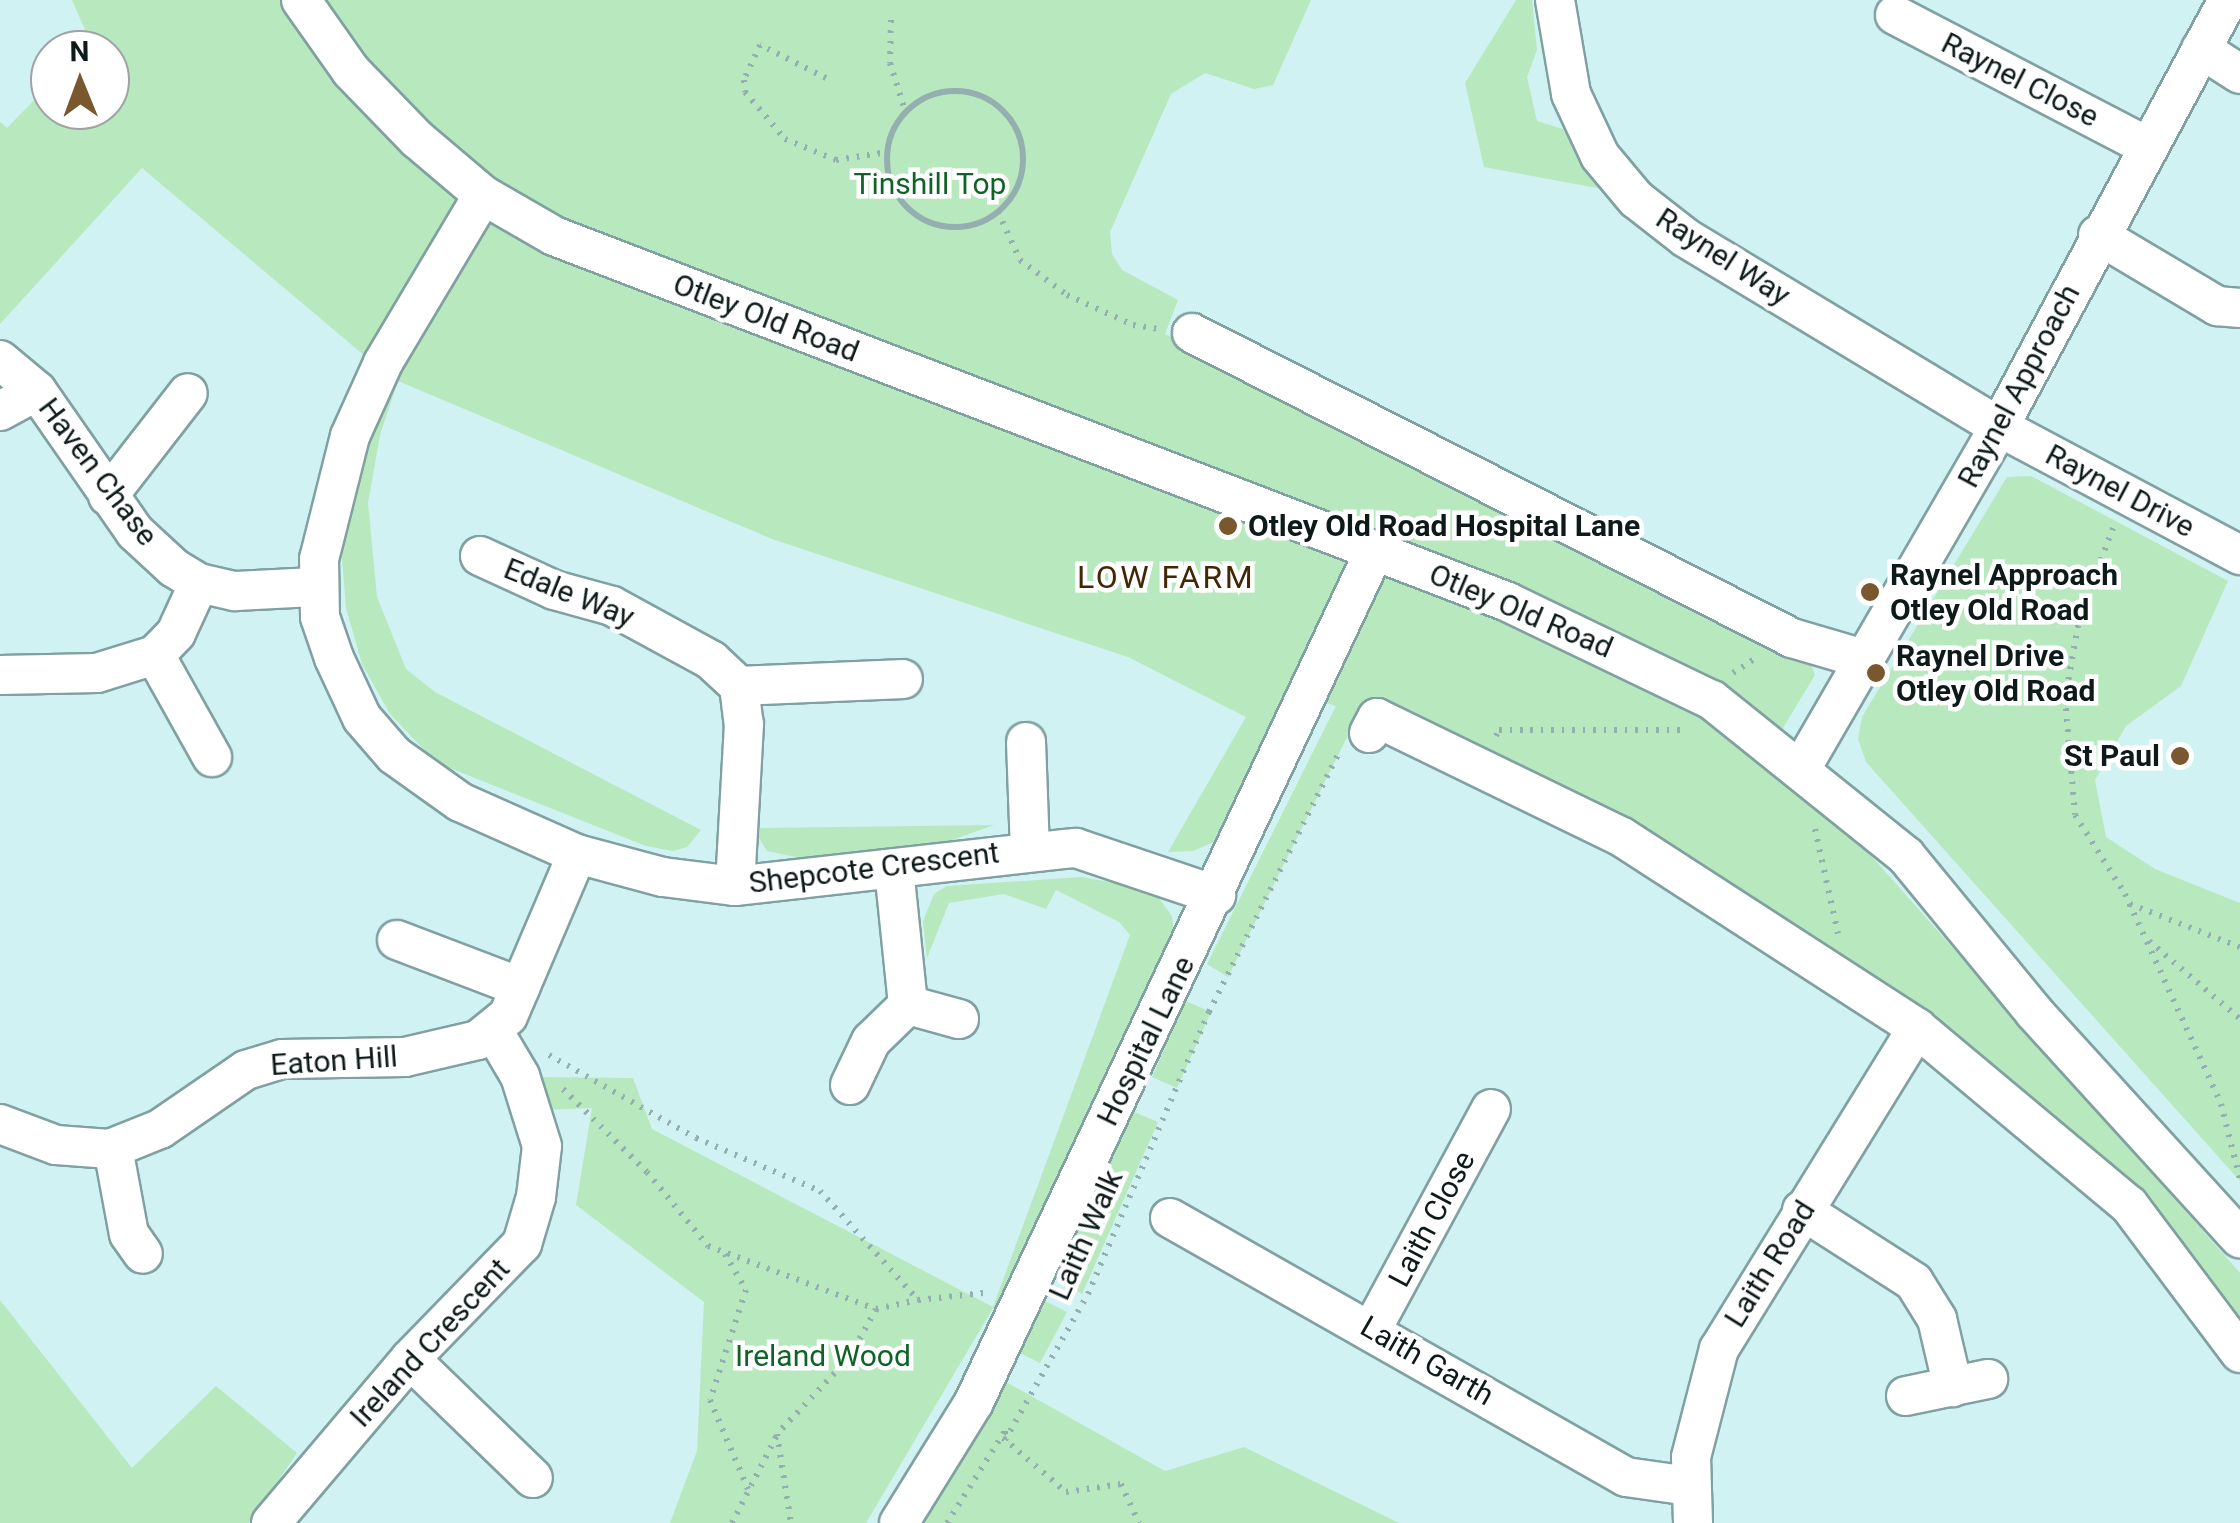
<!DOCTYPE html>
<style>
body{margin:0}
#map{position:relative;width:2240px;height:1523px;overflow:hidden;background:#d0f2f3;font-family:Roboto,sans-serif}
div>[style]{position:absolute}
.green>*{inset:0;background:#b8e8bd}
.path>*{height:6px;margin-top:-3px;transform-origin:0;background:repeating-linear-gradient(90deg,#94afb0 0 2.5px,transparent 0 10.5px)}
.path>.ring{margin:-3px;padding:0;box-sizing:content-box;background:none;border:6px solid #94afb0;border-radius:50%}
.roads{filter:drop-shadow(2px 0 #81a0a1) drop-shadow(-2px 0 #81a0a1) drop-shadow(0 2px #81a0a1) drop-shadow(0 -2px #81a0a1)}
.minor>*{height:38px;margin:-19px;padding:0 19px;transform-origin:19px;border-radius:19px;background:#fff}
.dots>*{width:28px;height:28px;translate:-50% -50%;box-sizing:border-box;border:5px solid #fff;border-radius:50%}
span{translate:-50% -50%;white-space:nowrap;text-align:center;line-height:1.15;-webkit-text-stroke:9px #fff;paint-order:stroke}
.street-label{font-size:30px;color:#0e1a1a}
.park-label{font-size:30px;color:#0f6326}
.poi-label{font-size:30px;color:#0e1a1a;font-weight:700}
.left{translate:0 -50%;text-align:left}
.right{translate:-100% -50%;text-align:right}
.neighbourhood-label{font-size:32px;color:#412705;letter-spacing:2.5px}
.north{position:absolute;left:30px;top:30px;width:100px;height:100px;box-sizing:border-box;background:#fff;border:2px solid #9fa3a3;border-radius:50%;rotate:359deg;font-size:28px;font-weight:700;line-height:40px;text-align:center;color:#0e1a1a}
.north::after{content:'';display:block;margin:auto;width:35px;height:45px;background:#7a582f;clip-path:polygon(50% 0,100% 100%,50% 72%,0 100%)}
</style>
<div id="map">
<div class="green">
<div style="clip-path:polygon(72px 0,1311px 0,1273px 85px,1254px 89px,1205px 73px,1171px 94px,1110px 232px,1112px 254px,1122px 270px,1178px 300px,1165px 334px,1808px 656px,1815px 675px,1763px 761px,1852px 834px,2240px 1273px,2240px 1353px,2129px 1205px,1917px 1028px,1377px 718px,1359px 713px,1228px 977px,1207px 964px,1336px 706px,1293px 693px,1221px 839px,1193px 851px,1168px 852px,1246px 717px,1128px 657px,772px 539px,398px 381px,380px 435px,368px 503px,377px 597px,406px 669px,435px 692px,701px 830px,687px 847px,673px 851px,646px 846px,437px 763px,390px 714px,362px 664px,346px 608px,342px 557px,350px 493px,391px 378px,142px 168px,0 324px,0 122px,7px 128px,50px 84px,50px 110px,110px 110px,110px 50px,82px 50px,90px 41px)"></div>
<div style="clip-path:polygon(1516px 0,1532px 0,1537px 50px,1527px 77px,1537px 121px,1563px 129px,1608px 190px,1484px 167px,1465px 83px)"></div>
<div style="clip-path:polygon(2031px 476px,2228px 581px,2181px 686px,2126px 726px,2095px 780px,2106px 837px,2155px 869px,2240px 903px,2240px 1181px,1866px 762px,1858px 739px,1862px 717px,2007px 477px)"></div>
<div style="clip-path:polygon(994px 825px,952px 840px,810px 860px,767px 851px,753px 828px)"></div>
<div style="clip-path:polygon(1082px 877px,1153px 890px,1172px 916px,1175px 943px,1001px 1310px,993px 1308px,866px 1523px,670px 1523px,697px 1451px,704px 1302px,576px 1205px,592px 1108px,541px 1110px,540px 1077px,633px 1078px,652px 1129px,993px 1307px,1130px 935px,1119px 922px,1056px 890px,1046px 909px,1004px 894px,949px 903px,927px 958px,923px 921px,934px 894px,947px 886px)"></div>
<div style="clip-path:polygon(1186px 1001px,1211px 1012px,1177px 1088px,1152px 1077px)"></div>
<div style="clip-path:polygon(1134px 1112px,1158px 1122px,1082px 1294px,1056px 1278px)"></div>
<div style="clip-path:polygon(0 1300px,132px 1468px,216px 1386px,297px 1453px,249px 1523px,0 1523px)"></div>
<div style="clip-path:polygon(1045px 1301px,1067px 1312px,1040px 1363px,1018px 1352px)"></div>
<div style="clip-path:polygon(1006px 1382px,1165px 1471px,1244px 1447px,1399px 1523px,918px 1523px)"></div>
</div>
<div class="path">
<div style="left:891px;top:20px;width:43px;rotate:91.3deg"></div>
<div style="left:890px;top:63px;width:50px;rotate:72.6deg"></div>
<div style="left:826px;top:78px;width:74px;rotate:-153.4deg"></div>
<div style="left:760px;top:45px;width:38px;rotate:115deg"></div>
<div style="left:744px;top:80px;width:12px;rotate:85deg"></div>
<div style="left:745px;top:92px;width:62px;rotate:49.6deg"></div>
<div style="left:785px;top:139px;width:55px;rotate:22.4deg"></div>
<div style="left:836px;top:160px;width:52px;rotate:-8.9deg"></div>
<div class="ring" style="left:887px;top:91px;width:130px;height:130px"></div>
<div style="left:998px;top:212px;width:53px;rotate:65.4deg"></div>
<div style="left:1020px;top:260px;width:59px;rotate:36.7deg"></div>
<div style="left:1067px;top:295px;width:72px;rotate:24.4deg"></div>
<div style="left:1133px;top:325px;width:25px;rotate:9deg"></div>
<div style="left:2113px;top:528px;width:93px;rotate:110.8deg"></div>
<div style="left:2080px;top:615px;width:84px;rotate:100.2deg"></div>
<div style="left:2065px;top:698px;width:117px;rotate:85.1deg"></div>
<div style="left:2075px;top:815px;width:93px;rotate:57.7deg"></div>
<div style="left:2125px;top:894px;width:231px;rotate:65.4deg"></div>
<div style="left:2221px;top:1104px;width:77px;rotate:75.8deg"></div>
<div style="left:1733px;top:673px;width:27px;rotate:-33deg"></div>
<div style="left:1496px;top:736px;width:7px;rotate:-63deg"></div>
<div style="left:1499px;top:730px;width:186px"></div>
<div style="left:1815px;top:829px;width:107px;rotate:77.6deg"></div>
<div style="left:2130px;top:904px;width:118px;rotate:21.4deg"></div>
<div style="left:2149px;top:941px;width:120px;rotate:40.6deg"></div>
<div style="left:549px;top:1055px;width:169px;rotate:29.5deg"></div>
<div style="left:696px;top:1138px;width:135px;rotate:23.1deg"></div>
<div style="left:820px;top:1191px;width:147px;rotate:48deg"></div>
<div style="left:918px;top:1300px;width:66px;rotate:-6.1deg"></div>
<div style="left:563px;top:1089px;width:118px;rotate:44.7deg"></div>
<div style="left:647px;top:1172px;width:96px;rotate:50.5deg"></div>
<div style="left:708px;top:1246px;width:179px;rotate:20.6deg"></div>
<div style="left:876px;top:1309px;width:56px;rotate:118.9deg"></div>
<div style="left:849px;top:1358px;width:105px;rotate:133.5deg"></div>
<div style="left:777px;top:1434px;width:90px;rotate:81.1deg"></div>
<div style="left:725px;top:1254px;width:42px;rotate:59.7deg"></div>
<div style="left:746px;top:1290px;width:116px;rotate:108.1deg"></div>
<div style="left:710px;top:1400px;width:97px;rotate:66.9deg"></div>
<div style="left:876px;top:1309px;width:43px;rotate:-12.1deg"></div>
<div style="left:1003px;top:1438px;width:83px;rotate:40.6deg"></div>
<div style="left:1066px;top:1492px;width:56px;rotate:-8.3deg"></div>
<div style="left:1121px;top:1484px;width:43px;rotate:65.2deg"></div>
<div style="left:732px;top:1523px;width:99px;rotate:-62.9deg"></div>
<div style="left:947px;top:1523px;width:109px;rotate:-57.8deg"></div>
<div style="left:1005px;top:1431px;width:9px;rotate:90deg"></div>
<div style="left:1005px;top:1440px;width:168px;rotate:-60.4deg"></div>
<div style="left:1088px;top:1294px;width:307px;rotate:-66.8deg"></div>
<div style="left:1209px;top:1012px;width:291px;rotate:-63.4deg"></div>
</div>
<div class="roads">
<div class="minor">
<div style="left:301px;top:0;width:87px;rotate:54.8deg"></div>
<div style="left:351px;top:71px;width:95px;rotate:45.9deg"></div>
<div style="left:417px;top:139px;width:87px;rotate:40.3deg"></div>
<div style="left:483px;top:195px;width:82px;rotate:30deg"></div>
<div style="left:554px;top:236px;width:1022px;rotate:20.99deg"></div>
<div style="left:1508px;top:602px;width:226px;rotate:25.7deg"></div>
<div style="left:1712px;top:700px;width:249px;rotate:38.8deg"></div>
<div style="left:1906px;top:856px;width:202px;rotate:50.6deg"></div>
<div style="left:2034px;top:1012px;width:306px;rotate:47.7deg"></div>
<div style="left:1555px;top:0;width:95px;rotate:80.3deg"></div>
<div style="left:1571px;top:94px;width:68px;rotate:64.9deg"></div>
<div style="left:1600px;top:156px;width:56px;rotate:50.1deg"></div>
<div style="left:1636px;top:199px;width:63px;rotate:38deg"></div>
<div style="left:1686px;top:238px;width:366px;rotate:31.1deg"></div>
<div style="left:1999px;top:427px;width:273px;rotate:28deg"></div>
<div style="left:1895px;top:15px;width:282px;rotate:27.5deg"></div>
<div style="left:2201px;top:49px;width:46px;rotate:32.7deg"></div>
<div style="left:483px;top:195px;width:196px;rotate:120.8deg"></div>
<div style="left:383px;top:363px;width:80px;rotate:114.3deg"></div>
<div style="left:350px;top:436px;width:127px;rotate:104.1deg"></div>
<div style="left:319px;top:559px;width:58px;rotate:89deg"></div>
<div style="left:320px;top:617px;width:43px;rotate:71.1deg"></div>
<div style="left:334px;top:658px;width:66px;rotate:65deg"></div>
<div style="left:362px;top:718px;width:49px;rotate:49.1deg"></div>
<div style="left:394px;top:755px;width:81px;rotate:35.5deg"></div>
<div style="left:460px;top:802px;width:128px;rotate:24deg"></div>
<div style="left:577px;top:854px;width:89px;rotate:15deg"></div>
<div style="left:663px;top:877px;width:73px;rotate:7.1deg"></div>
<div style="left:735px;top:886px;width:343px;rotate:-6.4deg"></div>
<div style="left:1076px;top:848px;width:148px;rotate:18.6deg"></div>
<div style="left:2098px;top:235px;width:139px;rotate:30.8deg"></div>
<div style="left:2217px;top:306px;width:23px;rotate:5deg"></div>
<div style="left:1192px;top:333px;width:673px;rotate:26.95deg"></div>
<div style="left:1792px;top:638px;width:71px;rotate:16.4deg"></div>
<div style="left:0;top:360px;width:48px;rotate:40deg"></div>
<div style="left:37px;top:391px;width:172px;rotate:55.2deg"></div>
<div style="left:135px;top:532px;width:53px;rotate:42.7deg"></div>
<div style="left:174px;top:568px;width:29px;rotate:31deg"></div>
<div style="left:199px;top:583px;width:37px;rotate:13deg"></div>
<div style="left:235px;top:591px;width:80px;rotate:-2.9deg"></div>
<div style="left:0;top:411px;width:42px;rotate:-28.4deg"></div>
<div style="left:108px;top:496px;width:130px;rotate:-52.2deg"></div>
<div style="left:480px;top:556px;width:81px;rotate:24.7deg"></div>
<div style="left:554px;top:590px;width:60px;rotate:15.4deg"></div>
<div style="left:612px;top:606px;width:113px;rotate:28.6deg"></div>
<div style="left:711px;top:660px;width:38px;rotate:43deg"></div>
<div style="left:739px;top:686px;width:38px;rotate:83deg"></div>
<div style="left:744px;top:724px;width:162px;rotate:93.2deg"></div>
<div style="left:155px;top:655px;width:117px;rotate:60.8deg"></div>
<div style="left:0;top:675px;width:97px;rotate:-1.2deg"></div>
<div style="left:97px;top:673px;width:61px;rotate:-17.2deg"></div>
<div style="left:155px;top:655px;width:30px;rotate:-46deg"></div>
<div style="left:176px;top:633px;width:55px;rotate:-65.3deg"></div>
<div style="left:739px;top:686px;width:164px;rotate:-2.4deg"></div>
<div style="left:1369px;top:733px;width:17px;rotate:-62deg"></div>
<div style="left:1377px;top:718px;width:272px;rotate:25.9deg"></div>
<div style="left:1622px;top:837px;width:351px;rotate:32.9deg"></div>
<div style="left:1917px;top:1028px;width:276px;rotate:39.9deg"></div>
<div style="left:2129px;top:1205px;width:185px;rotate:53.1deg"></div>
<div style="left:1026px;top:742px;width:107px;rotate:87.9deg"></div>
<div style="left:1802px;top:767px;width:393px;rotate:-59.9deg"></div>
<div style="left:1999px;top:427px;width:485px;rotate:-61.8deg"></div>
<div style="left:894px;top:869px;width:137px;rotate:84.1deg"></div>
<div style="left:397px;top:940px;width:132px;rotate:20.9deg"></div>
<div style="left:850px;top:1085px;width:49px;rotate:-64.5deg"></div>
<div style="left:871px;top:1041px;width:52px;rotate:-44.2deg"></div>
<div style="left:908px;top:1005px;width:53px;rotate:15.4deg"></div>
<div style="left:0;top:1124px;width:60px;rotate:20.6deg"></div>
<div style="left:56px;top:1145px;width:54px;rotate:4.2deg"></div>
<div style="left:110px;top:1149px;width:54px;rotate:-21.8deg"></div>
<div style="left:160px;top:1129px;width:104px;rotate:-34.5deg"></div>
<div style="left:246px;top:1070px;width:38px;rotate:-17deg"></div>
<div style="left:282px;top:1059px;width:123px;rotate:-0.9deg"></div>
<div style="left:405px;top:1057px;width:75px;rotate:-13.1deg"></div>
<div style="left:478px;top:1040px;width:38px;rotate:-39deg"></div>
<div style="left:508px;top:1016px;width:176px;rotate:-66.9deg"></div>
<div style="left:113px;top:1148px;width:87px;rotate:79.5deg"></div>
<div style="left:129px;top:1234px;width:24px;rotate:55deg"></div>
<div style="left:1802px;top:1210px;width:133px;rotate:32.7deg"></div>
<div style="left:1914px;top:1282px;width:44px;rotate:58.1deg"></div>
<div style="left:1937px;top:1319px;width:70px;rotate:76.8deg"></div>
<div style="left:1170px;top:1218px;width:524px;rotate:29.6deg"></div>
<div style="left:1626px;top:1477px;width:64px;rotate:8.1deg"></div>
<div style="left:1372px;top:1329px;width:250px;rotate:-61.6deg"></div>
<div style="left:410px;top:1359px;width:171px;rotate:44.1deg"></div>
<div style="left:1906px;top:1396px;width:84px;rotate:-11.7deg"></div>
<div style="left:271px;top:1523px;width:215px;rotate:-49.7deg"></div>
<div style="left:410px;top:1359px;width:161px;rotate:-45.8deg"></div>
<div style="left:522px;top:1244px;width:49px;rotate:-73.4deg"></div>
<div style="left:536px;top:1197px;width:51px;rotate:-83.3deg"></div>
<div style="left:542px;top:1146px;width:73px;rotate:-107.4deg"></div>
<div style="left:520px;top:1076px;width:51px;rotate:-120.6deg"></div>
<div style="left:899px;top:1523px;width:142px;rotate:-58.2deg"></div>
<div style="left:974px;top:1402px;width:942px;rotate:-64.8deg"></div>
<div style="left:1693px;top:1523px;width:66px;rotate:-91.7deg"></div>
<div style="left:1691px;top:1457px;width:112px;rotate:-75.5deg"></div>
<div style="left:1719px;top:1349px;width:377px;rotate:-58.3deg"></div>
</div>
</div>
<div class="dots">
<div style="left:1228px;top:526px;background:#7a582f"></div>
<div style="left:1870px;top:592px;background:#7a582f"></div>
<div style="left:1876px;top:673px;background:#7a582f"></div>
<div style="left:2180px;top:756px;background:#7a582f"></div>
</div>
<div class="street-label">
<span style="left:2020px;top:80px;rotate:27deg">Raynel Close</span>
<span style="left:1723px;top:257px;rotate:33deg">Raynel Way</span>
<span style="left:766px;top:318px;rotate:21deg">Otley Old Road</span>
<span style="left:2019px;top:386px;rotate:-62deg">Raynel Approach</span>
<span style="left:98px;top:472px;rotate:53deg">Haven Chase</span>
<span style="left:2120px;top:491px;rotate:28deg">Raynel Drive</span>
<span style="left:569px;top:593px;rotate:22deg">Edale Way</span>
<span style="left:1521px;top:611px;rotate:23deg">Otley Old Road</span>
<span style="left:874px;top:868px;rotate:-7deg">Shepcote Crescent</span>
<span style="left:1146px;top:1041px;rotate:-64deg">Hospital Lane</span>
<span style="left:334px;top:1061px;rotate:-4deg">Eaton Hill</span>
<span style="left:1432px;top:1219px;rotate:-62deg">Laith Close</span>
<span style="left:1086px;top:1235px;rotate:-66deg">Laith Walk</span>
<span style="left:1770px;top:1264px;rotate:-58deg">Laith Road</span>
<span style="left:430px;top:1343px;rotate:-47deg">Ireland Crescent</span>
<span style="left:1427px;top:1361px;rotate:30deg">Laith Garth</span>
</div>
<div class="park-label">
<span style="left:930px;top:184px">Tinshill Top</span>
<span style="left:823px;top:1356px">Ireland Wood</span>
</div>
<div class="poi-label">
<span class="left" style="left:1248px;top:526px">Otley Old Road Hospital Lane</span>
<span class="left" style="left:1890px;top:592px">Raynel Approach<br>Otley Old Road</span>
<span class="left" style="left:1896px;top:673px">Raynel Drive<br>Otley Old Road</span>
<span class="right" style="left:2160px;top:756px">St Paul</span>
</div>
<div class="neighbourhood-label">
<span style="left:1166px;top:577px">LOW FARM</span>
</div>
<div class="north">N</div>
</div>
